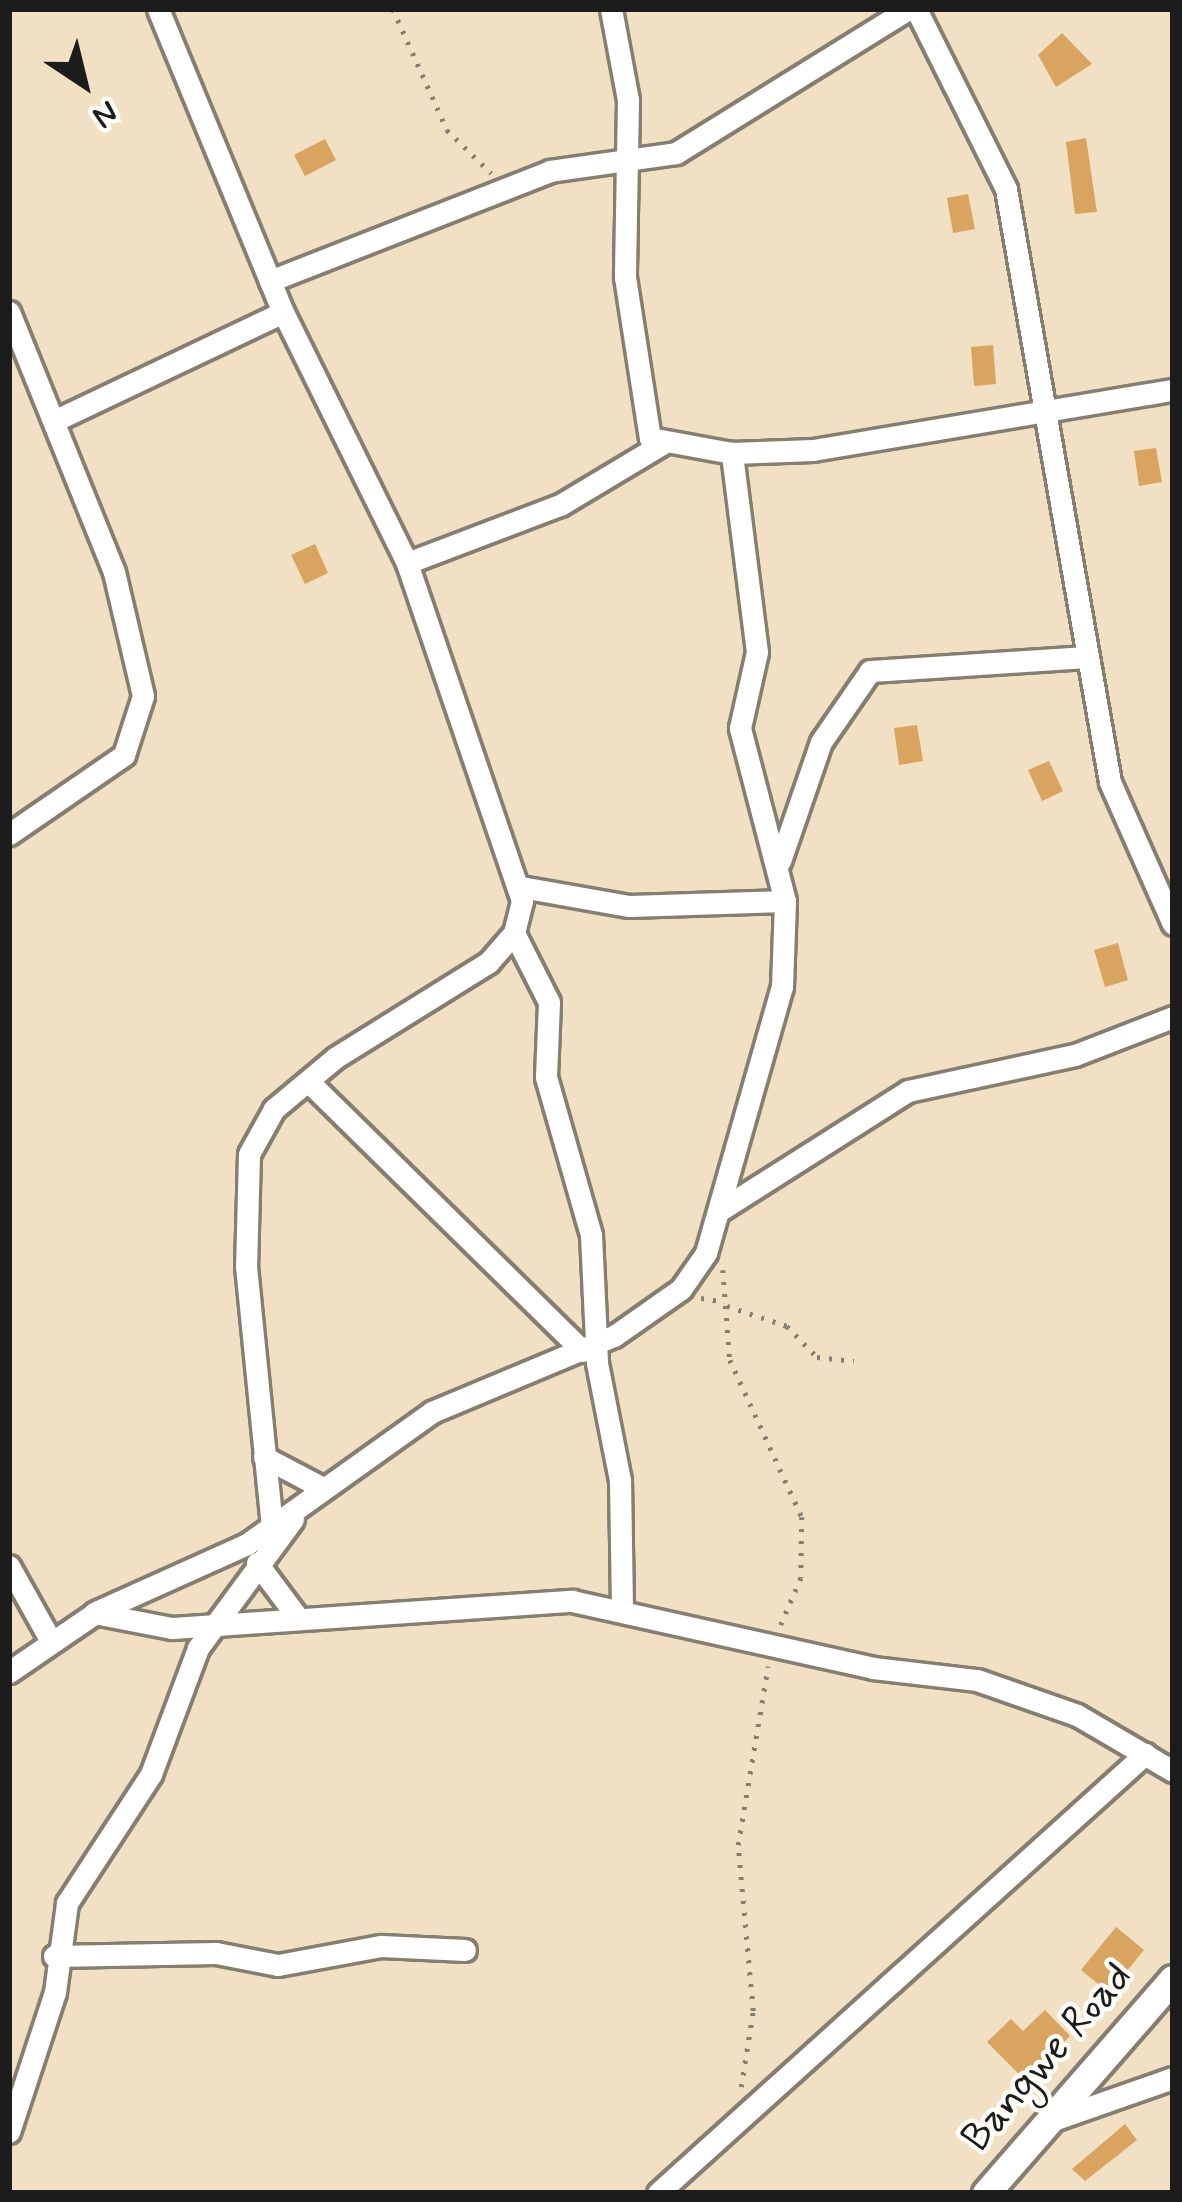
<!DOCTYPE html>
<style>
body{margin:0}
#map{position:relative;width:1182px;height:2202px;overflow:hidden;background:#f1e0c3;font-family:Mynerve,sans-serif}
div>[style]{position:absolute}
.building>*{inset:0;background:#d9a460}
.path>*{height:4.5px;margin-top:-2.25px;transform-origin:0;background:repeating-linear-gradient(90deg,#867e70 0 3px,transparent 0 12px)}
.roads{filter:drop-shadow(3px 0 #867e70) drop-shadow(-3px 0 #867e70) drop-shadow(0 3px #867e70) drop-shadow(0 -3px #867e70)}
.minor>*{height:21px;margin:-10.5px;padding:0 10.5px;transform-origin:10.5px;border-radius:10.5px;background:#fff}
.tertiary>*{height:27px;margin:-13.5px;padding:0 13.5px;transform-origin:13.5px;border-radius:13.5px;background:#fff}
span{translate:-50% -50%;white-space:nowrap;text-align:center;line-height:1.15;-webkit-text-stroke:9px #fdfcf7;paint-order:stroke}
.street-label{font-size:42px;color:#1c1c1c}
.frame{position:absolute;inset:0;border:12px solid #1c1c1c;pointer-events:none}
.north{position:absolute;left:24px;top:24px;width:120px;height:120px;-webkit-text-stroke:9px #fdfcf7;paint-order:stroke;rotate:145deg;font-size:33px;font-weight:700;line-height:48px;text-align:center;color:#1c1c1c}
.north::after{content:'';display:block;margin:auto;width:42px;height:54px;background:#1c1c1c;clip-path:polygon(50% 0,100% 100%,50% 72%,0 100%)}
</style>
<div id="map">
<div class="building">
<div style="clip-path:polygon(1062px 33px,1092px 64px,1056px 87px,1038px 55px)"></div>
<div style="clip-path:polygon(1086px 138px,1097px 212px,1075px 214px,1066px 142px)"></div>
<div style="clip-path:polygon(325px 139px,336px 160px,305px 176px,294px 155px)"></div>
<div style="clip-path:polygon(968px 194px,975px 229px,953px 233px,947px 198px)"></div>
<div style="clip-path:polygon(993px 345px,996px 384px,974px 386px,971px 347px)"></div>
<div style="clip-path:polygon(1156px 448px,1162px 482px,1139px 486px,1134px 451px)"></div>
<div style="clip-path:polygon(315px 544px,328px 573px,305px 584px,291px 555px)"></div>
<div style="clip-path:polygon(917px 725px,923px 761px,899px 765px,894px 728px)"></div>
<div style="clip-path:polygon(1049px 761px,1063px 791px,1042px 801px,1028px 770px)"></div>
<div style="clip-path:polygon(1118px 943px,1128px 980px,1105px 987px,1094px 950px)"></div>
<div style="clip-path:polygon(1116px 1927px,1144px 1950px,1109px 1993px,1081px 1970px)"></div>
<div style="clip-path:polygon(1045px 2010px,1070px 2036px,1026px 2081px,987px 2042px,1011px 2019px,1023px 2031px)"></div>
<div style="clip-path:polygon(1125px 2124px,1137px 2140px,1085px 2181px,1072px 2169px)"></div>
</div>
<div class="path">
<div style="left:393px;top:9px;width:133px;rotate:65.9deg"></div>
<div style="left:447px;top:130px;width:62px;rotate:44.3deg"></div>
<div style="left:723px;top:1270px;width:90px;rotate:85.6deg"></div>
<div style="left:730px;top:1360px;width:173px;rotate:65.4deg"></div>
<div style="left:802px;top:1517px;width:61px;rotate:90.9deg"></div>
<div style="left:801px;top:1578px;width:53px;rotate:113.2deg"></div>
<div style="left:701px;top:1298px;width:24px;rotate:9deg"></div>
<div style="left:727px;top:1306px;width:63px;rotate:18.4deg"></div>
<div style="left:787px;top:1326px;width:43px;rotate:45.9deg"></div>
<div style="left:817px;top:1357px;width:37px;rotate:6deg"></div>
<div style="left:741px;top:2087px;width:77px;rotate:-81deg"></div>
<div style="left:753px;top:2011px;width:167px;rotate:-95.2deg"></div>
<div style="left:738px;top:1845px;width:181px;rotate:-80.5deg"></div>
</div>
<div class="roads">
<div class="minor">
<div style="left:158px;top:9px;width:328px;rotate:67.6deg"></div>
<div style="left:283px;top:312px;width:280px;rotate:63.7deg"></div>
<div style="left:407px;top:563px;width:357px;rotate:71.2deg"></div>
<div style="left:522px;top:901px;width:33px;rotate:104deg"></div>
<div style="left:514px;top:933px;width:38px;rotate:131deg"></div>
<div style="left:489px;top:962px;width:181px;rotate:148.1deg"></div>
<div style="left:335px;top:1058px;width:80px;rotate:140.1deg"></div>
<div style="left:274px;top:1109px;width:51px;rotate:119.1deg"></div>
<div style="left:249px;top:1154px;width:112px;rotate:91.5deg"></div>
<div style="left:246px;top:1266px;width:260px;rotate:84.3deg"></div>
<div style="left:611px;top:9px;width:93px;rotate:79.4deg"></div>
<div style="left:628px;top:100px;width:177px;rotate:91deg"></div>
<div style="left:625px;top:277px;width:163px;rotate:81.2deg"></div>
<div style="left:650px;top:438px;width:83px;rotate:10.4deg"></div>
<div style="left:732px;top:453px;width:81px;rotate:-2.1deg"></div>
<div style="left:813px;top:450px;width:365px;rotate:-9.5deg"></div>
<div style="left:916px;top:9px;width:201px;rotate:63.4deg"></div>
<div style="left:1006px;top:189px;width:602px;rotate:80.05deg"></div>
<div style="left:1110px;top:782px;width:155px;rotate:66.1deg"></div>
<div style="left:270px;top:281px;width:301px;rotate:-21.4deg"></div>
<div style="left:550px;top:171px;width:127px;rotate:-8.1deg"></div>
<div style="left:676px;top:153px;width:273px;rotate:-31.8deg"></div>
<div style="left:9px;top:312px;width:280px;rotate:68deg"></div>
<div style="left:114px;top:572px;width:127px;rotate:76.8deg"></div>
<div style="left:143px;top:696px;width:62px;rotate:107.9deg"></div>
<div style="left:124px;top:755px;width:140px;rotate:145.5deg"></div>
<div style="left:56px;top:420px;width:251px;rotate:-25.4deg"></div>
<div style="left:407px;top:563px;width:164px;rotate:-20.8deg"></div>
<div style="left:560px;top:505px;width:119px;rotate:-30.9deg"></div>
<div style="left:780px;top:861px;width:126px;rotate:-71deg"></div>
<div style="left:821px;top:742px;width:86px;rotate:-55.4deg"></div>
<div style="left:870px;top:671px;width:214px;rotate:-3.7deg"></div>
<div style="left:521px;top:887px;width:110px;rotate:10deg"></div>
<div style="left:629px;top:906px;width:156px;rotate:-1.8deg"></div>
<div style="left:514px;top:933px;width:77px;rotate:63.1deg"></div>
<div style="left:549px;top:1002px;width:75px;rotate:92.3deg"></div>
<div style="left:546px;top:1077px;width:164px;rotate:74.1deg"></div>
<div style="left:591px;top:1235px;width:128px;rotate:87.3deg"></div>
<div style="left:597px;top:1363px;width:119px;rotate:78.9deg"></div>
<div style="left:620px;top:1480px;width:130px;rotate:89.1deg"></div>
<div style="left:308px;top:1081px;width:385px;rotate:44.5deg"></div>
<div style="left:722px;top:1209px;width:220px;rotate:-32.4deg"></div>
<div style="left:908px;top:1091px;width:171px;rotate:-12.2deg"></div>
<div style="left:1075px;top:1055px;width:105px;rotate:-21.2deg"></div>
<div style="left:264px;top:1457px;width:64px;rotate:27.8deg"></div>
<div style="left:321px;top:1487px;width:11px;rotate:135deg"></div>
<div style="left:257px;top:1563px;width:64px;rotate:53.3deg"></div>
<div style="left:9px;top:1566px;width:86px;rotate:60.8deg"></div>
<div style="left:94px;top:1613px;width:79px;rotate:10.9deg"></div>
<div style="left:172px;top:1628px;width:401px;rotate:-3.9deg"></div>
<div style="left:572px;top:1601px;width:308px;rotate:12.5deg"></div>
<div style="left:873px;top:1668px;width:105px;rotate:6.6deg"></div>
<div style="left:977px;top:1680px;width:106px;rotate:19.3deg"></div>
<div style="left:1077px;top:1715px;width:111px;rotate:30.3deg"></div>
<div style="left:9px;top:1672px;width:108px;rotate:-34.4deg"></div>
<div style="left:98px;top:1611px;width:163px;rotate:-24.2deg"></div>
<div style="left:247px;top:1544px;width:227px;rotate:-35.5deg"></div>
<div style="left:432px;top:1412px;width:197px;rotate:-22.7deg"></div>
<div style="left:614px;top:1336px;width:82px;rotate:-35deg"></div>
<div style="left:681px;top:1289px;width:44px;rotate:-55.2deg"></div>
<div style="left:706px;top:1253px;width:277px;rotate:-74.1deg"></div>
<div style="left:782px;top:987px;width:86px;rotate:-88deg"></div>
<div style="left:785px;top:901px;width:179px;rotate:-104.6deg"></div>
<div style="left:740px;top:728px;width:78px;rotate:-77.4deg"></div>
<div style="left:757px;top:652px;width:201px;rotate:-97.2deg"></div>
<div style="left:54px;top:1956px;width:162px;rotate:-1.1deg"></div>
<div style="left:216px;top:1953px;width:63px;rotate:11deg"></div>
<div style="left:278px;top:1965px;width:105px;rotate:-10.5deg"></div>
<div style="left:381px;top:1946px;width:84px;rotate:2.7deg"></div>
<div style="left:1050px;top:2121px;width:130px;rotate:-19.3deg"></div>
<div style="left:9px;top:2132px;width:147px;rotate:-71.8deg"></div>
<div style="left:55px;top:1992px;width:90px;rotate:-82.3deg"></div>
<div style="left:67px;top:1903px;width:154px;rotate:-56.9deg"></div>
<div style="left:151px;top:1774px;width:134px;rotate:-69.5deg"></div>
<div style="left:198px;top:1648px;width:160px;rotate:-53.6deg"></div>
<div style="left:658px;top:2193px;width:656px;rotate:-42.03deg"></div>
</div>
<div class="tertiary">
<div style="left:986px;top:2193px;width:284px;rotate:-48.9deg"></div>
</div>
</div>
<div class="street-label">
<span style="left:1048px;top:2058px;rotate:-49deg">Bangwe Road</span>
</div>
<div class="frame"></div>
<div class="north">N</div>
</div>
